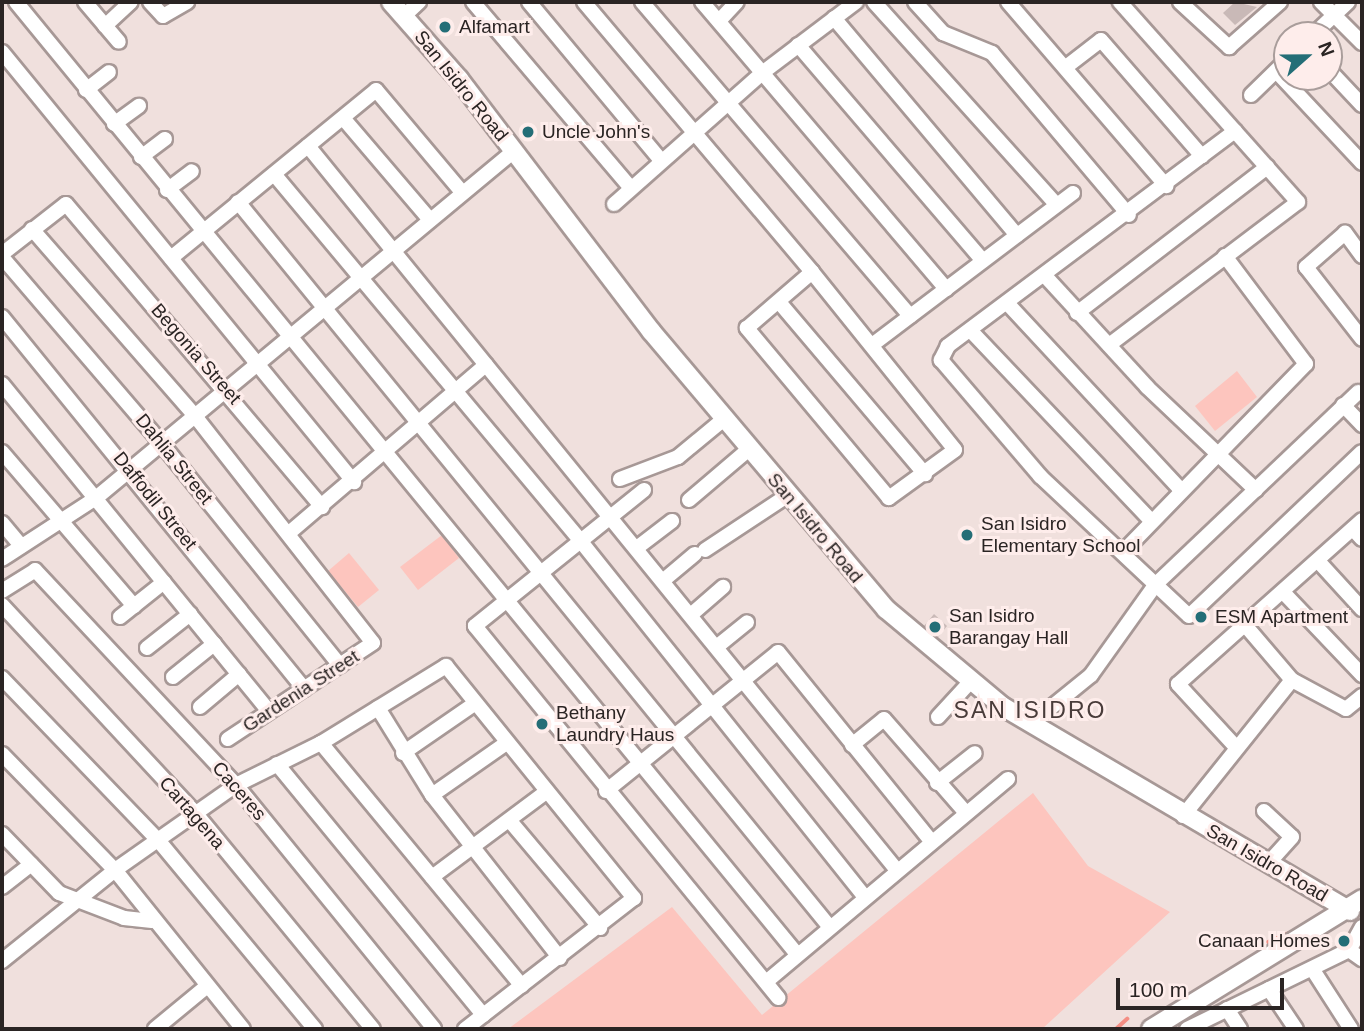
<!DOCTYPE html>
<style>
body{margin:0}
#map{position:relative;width:1364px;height:1031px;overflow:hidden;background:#f0e0dd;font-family:Helvetica,sans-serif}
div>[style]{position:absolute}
.green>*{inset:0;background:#fdc5be}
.stream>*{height:3.5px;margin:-1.75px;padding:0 1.75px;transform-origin:1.75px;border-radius:1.75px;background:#f48e84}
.building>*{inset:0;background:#c9b9b7}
.roads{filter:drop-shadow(2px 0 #a79896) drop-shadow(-2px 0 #a79896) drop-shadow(0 2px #a79896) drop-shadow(0 -2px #a79896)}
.minor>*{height:14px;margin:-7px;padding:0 7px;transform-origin:7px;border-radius:7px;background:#fff}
.tertiary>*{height:18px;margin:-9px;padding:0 9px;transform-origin:9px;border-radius:9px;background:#fff}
.dots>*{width:19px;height:19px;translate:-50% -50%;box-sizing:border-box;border:4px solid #feedeb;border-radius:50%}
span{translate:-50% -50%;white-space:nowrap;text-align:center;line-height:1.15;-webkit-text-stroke:6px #feedeb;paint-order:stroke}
.poi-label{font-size:19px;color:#2a2423}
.left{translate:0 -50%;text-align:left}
.right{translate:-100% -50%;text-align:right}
.street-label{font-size:19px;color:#2a2423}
.quarter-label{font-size:23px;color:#493c3a;letter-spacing:2px}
.frame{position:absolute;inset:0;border:4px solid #2a2423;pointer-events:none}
.north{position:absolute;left:1273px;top:21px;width:70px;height:70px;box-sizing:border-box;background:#feedeb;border:2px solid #a99d9b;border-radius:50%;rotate:69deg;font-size:19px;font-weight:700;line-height:28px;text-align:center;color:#2a2423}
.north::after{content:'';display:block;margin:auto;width:24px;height:32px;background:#246e77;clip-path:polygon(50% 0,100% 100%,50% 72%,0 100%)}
.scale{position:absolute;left:1116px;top:978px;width:168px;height:32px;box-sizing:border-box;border:4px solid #2a2423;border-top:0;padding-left:9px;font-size:21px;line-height:24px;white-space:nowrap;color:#2a2423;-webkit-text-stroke:5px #feedeb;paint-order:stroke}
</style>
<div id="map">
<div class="green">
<div style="clip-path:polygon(1237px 371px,1257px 397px,1215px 431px,1195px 406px)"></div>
<div style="clip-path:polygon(442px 535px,459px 558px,418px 590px,400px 567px)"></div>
<div style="clip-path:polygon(349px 553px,379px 590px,358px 607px,328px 571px)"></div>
<div style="clip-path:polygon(1033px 793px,1088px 866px,1170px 912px,1042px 1029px,508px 1029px,672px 907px,762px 1015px)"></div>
</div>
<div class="stream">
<div style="left:1268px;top:942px;width:33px;rotate:-23deg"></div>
<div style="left:1116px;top:1029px;width:15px;rotate:-42deg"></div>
</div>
<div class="building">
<div style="clip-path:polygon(1235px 2px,1257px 7px,1235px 25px,1223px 13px)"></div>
<div style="clip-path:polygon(934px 614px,947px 626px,938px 637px,924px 626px)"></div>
</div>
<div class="roads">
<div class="minor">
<div style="left:16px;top:2px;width:1230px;rotate:50.64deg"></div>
<div style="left:85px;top:2px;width:52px;rotate:49.6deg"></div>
<div style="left:150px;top:2px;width:19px;rotate:47deg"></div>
<div style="left:163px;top:16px;width:28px;rotate:-30deg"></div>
<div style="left:473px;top:2px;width:243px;rotate:49.7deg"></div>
<div style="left:529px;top:2px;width:204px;rotate:50.2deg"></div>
<div style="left:584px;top:2px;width:353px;rotate:49.8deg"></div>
<div style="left:812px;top:272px;width:228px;rotate:51.2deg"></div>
<div style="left:955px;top:450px;width:82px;rotate:144deg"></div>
<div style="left:889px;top:498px;width:222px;rotate:-129.9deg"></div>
<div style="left:747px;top:328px;width:86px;rotate:-40.7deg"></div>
<div style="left:642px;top:2px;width:413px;rotate:49.5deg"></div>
<div style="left:702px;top:2px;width:377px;rotate:49.6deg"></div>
<div style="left:874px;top:2px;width:273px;rotate:48deg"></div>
<div style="left:915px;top:2px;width:42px;rotate:47.9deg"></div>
<div style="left:943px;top:33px;width:53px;rotate:22.2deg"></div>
<div style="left:992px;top:53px;width:212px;rotate:49.8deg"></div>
<div style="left:1008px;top:2px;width:243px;rotate:49.3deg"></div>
<div style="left:1180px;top:2px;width:67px;rotate:42.6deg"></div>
<div style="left:1229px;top:47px;width:68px;rotate:-41.4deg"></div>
<div style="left:1321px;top:2px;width:58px;rotate:45deg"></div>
<div style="left:403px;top:17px;width:22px;rotate:-43deg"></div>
<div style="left:834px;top:18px;width:284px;rotate:49.9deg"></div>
<div style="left:719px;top:21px;width:26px;rotate:-47deg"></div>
<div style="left:105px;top:26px;width:35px;rotate:-43deg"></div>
<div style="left:1313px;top:35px;width:48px;rotate:-43.3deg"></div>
<div style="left:798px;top:45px;width:284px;rotate:49.4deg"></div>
<div style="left:2px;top:52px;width:556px;rotate:50.7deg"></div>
<div style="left:1066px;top:67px;width:44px;rotate:-37.6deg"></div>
<div style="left:1101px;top:40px;width:154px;rotate:49deg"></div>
<div style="left:1329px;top:70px;width:48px;rotate:46.7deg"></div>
<div style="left:1276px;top:71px;width:126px;rotate:46.9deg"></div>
<div style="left:86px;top:90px;width:29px;rotate:-38deg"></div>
<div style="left:1251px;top:95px;width:50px;rotate:-44.2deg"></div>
<div style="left:343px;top:118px;width:134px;rotate:49.5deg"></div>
<div style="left:114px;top:124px;width:31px;rotate:-36deg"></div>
<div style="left:1235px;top:131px;width:359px;rotate:143.2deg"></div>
<div style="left:948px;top:346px;width:16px;rotate:117deg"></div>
<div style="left:941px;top:360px;width:153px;rotate:49.5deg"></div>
<div style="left:1040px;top:476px;width:204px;rotate:43.2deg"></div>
<div style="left:1189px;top:616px;width:238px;rotate:-43.5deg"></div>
<div style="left:308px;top:146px;width:932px;rotate:50.88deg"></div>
<div style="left:141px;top:157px;width:30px;rotate:-37deg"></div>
<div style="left:274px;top:174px;width:476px;rotate:50.1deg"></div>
<div style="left:579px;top:539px;width:457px;rotate:51.4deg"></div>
<div style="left:167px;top:190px;width:31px;rotate:-37deg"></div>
<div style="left:238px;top:202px;width:935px;rotate:50.78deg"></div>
<div style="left:614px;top:204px;width:198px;rotate:-41.5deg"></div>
<div style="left:762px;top:73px;width:118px;rotate:-37.1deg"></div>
<div style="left:32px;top:229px;width:248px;rotate:48.9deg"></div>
<div style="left:195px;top:416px;width:288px;rotate:51.9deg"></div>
<div style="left:373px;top:643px;width:174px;rotate:146.5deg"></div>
<div style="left:2px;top:254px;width:81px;rotate:-38deg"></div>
<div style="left:66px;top:204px;width:397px;rotate:49.8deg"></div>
<div style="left:1362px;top:256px;width:29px;rotate:-126deg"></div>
<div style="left:1345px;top:233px;width:52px;rotate:138.9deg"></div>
<div style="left:1306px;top:267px;width:91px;rotate:52.1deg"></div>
<div style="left:2px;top:257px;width:246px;rotate:49.4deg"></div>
<div style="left:162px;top:444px;width:284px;rotate:51.2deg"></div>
<div style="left:171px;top:258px;width:265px;rotate:-39.3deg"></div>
<div style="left:376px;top:90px;width:132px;rotate:49.9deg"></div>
<div style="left:1046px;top:277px;width:149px;rotate:47.4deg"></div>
<div style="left:1147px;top:387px;width:150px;rotate:43.4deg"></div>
<div style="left:779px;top:302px;width:226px;rotate:49.7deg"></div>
<div style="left:1008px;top:304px;width:254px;rotate:47.1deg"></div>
<div style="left:1077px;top:313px;width:240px;rotate:-37.5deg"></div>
<div style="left:2px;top:317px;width:479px;rotate:50.9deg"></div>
<div style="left:971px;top:331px;width:262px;rotate:46.5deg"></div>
<div style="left:872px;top:345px;width:252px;rotate:-37.1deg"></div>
<div style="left:1109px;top:345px;width:237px;rotate:-37.1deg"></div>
<div style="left:1298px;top:202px;width:268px;rotate:-131.7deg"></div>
<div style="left:2px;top:384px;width:422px;rotate:50.8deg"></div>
<div style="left:1343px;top:405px;width:28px;rotate:46deg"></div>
<div style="left:2px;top:452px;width:203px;rotate:49.4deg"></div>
<div style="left:620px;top:479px;width:62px;rotate:-20.8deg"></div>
<div style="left:678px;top:457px;width:60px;rotate:-39.6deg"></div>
<div style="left:644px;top:490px;width:217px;rotate:141.2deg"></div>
<div style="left:475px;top:626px;width:480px;rotate:50.8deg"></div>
<div style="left:689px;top:500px;width:79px;rotate:-40.4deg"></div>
<div style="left:2px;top:523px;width:30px;rotate:50deg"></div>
<div style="left:1353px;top:529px;width:13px;rotate:48deg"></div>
<div style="left:289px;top:533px;width:259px;rotate:-40.5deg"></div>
<div style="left:638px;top:547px;width:43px;rotate:-37.4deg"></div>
<div style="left:705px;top:550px;width:100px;rotate:-33.5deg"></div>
<div style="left:1124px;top:551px;width:261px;rotate:-45.8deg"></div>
<div style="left:1306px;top:364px;width:135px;rotate:-126.9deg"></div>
<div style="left:2px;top:559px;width:112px;rotate:-33deg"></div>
<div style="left:96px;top:498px;width:543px;rotate:-39.7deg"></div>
<div style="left:1318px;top:561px;width:65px;rotate:47.5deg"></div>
<div style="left:665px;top:579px;width:39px;rotate:-40deg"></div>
<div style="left:2px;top:591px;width:39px;rotate:-32deg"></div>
<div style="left:35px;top:570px;width:294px;rotate:46.9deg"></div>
<div style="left:236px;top:785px;width:314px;rotate:50.9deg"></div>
<div style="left:1283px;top:592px;width:115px;rotate:46.4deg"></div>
<div style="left:2px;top:605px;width:287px;rotate:47.1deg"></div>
<div style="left:197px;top:815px;width:277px;rotate:50.6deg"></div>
<div style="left:693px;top:613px;width:40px;rotate:-41deg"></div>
<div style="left:120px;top:617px;width:56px;rotate:-38.5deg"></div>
<div style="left:1245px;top:625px;width:72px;rotate:49.5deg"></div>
<div style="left:719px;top:645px;width:36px;rotate:-39deg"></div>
<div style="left:147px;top:648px;width:55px;rotate:-38.3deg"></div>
<div style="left:173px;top:677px;width:53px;rotate:-38.8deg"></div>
<div style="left:2px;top:678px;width:225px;rotate:46.1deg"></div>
<div style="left:158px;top:840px;width:246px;rotate:50.3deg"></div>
<div style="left:200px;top:707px;width:51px;rotate:-40.2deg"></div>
<div style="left:378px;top:708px;width:102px;rotate:58.2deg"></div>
<div style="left:432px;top:795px;width:207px;rotate:51.9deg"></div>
<div style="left:938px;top:717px;width:49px;rotate:-47.5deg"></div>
<div style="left:1032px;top:723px;width:76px;rotate:-39.1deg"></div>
<div style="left:1091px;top:675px;width:112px;rotate:-54.5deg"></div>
<div style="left:1156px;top:584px;width:279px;rotate:-43.5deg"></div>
<div style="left:321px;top:743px;width:315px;rotate:50.4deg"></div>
<div style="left:852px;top:745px;width:41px;rotate:-39.1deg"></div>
<div style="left:884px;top:719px;width:125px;rotate:48.9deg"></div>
<div style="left:1234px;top:745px;width:83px;rotate:-132.6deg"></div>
<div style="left:1178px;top:684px;width:246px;rotate:-41.7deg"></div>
<div style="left:403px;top:753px;width:86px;rotate:-34.6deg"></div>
<div style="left:2px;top:754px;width:162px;rotate:45.8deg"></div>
<div style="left:115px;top:870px;width:204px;rotate:51.2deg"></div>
<div style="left:277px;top:764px;width:325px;rotate:50.6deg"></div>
<div style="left:937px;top:783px;width:48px;rotate:-38.3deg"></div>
<div style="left:606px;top:791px;width:221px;rotate:-38.9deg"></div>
<div style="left:778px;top:652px;width:242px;rotate:51deg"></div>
<div style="left:432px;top:795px;width:89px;rotate:-34.9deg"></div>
<div style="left:1264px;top:811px;width:38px;rotate:43deg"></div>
<div style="left:1292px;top:837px;width:36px;rotate:132deg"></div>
<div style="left:1183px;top:816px;width:174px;rotate:-51.3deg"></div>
<div style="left:1292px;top:680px;width:61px;rotate:28.2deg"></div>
<div style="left:1346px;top:709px;width:21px;rotate:-39deg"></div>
<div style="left:510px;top:821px;width:140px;rotate:49.9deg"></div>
<div style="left:2px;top:834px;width:82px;rotate:46deg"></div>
<div style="left:59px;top:893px;width:70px;rotate:21deg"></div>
<div style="left:124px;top:918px;width:28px;rotate:6deg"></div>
<div style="left:432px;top:877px;width:142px;rotate:-36.7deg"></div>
<div style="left:2px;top:887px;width:37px;rotate:-38deg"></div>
<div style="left:1362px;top:927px;width:26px;rotate:119deg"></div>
<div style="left:1349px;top:950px;width:16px;rotate:35deg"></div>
<div style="left:2px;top:961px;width:145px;rotate:-38.8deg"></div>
<div style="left:115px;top:870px;width:148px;rotate:-35.1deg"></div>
<div style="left:236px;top:785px;width:95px;rotate:-26.3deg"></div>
<div style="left:321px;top:743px;width:147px;rotate:-31.6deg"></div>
<div style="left:446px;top:666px;width:299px;rotate:51deg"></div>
<div style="left:634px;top:898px;width:214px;rotate:142.2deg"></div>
<div style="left:1313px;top:970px;width:70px;rotate:57.2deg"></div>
<div style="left:766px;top:982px;width:316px;rotate:-40deg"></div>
<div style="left:1269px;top:989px;width:48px;rotate:56deg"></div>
<div style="left:1227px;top:1009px;width:24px;rotate:57deg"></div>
<div style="left:155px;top:1029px;width:66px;rotate:-39.5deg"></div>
<div style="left:1187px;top:1029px;width:180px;rotate:-26deg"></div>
</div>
<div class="tertiary">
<div style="left:391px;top:2px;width:103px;rotate:48.6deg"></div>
<div style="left:459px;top:79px;width:317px;rotate:52.7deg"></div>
<div style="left:651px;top:331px;width:364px;rotate:49.8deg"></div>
<div style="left:886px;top:609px;width:151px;rotate:39.9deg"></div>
<div style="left:1002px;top:706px;width:404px;rotate:30.5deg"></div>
<div style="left:1151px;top:1029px;width:248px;rotate:-31.6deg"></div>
</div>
</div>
<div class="dots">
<div style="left:445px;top:27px;background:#246e77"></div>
<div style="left:528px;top:132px;background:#246e77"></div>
<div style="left:967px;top:535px;background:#246e77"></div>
<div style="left:1201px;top:617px;background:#246e77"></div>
<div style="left:935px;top:627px;background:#246e77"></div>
<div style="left:542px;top:724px;background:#246e77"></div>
<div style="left:1344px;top:941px;background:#246e77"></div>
</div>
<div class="poi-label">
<span class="left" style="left:459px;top:27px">Alfamart</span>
<span class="left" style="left:542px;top:132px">Uncle John's</span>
<span class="left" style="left:981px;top:535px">San Isidro<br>Elementary School</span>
<span class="left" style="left:949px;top:627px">San Isidro<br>Barangay Hall</span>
<span class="left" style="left:1215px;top:617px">ESM Apartment</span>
<span class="left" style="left:556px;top:724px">Bethany<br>Laundry Haus</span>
<span class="right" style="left:1330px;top:941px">Canaan Homes</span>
</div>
<div class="street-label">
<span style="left:461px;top:86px;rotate:51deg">San Isidro Road</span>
<span style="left:196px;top:354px;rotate:49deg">Begonia Street</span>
<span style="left:174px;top:459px;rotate:51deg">Dahlia Street</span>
<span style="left:155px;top:501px;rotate:51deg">Daffodil Street</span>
<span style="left:815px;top:528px;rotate:50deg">San Isidro Road</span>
<span style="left:301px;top:691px;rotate:-33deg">Gardenia Street</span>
<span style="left:239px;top:791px;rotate:49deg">Caceres</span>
<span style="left:192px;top:813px;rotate:49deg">Cartagena</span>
<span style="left:1267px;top:863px;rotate:30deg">San Isidro Road</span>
</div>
<div class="quarter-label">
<span style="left:1030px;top:710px">SAN ISIDRO</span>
</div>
<div class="frame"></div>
<div class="north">N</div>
<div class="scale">100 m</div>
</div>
